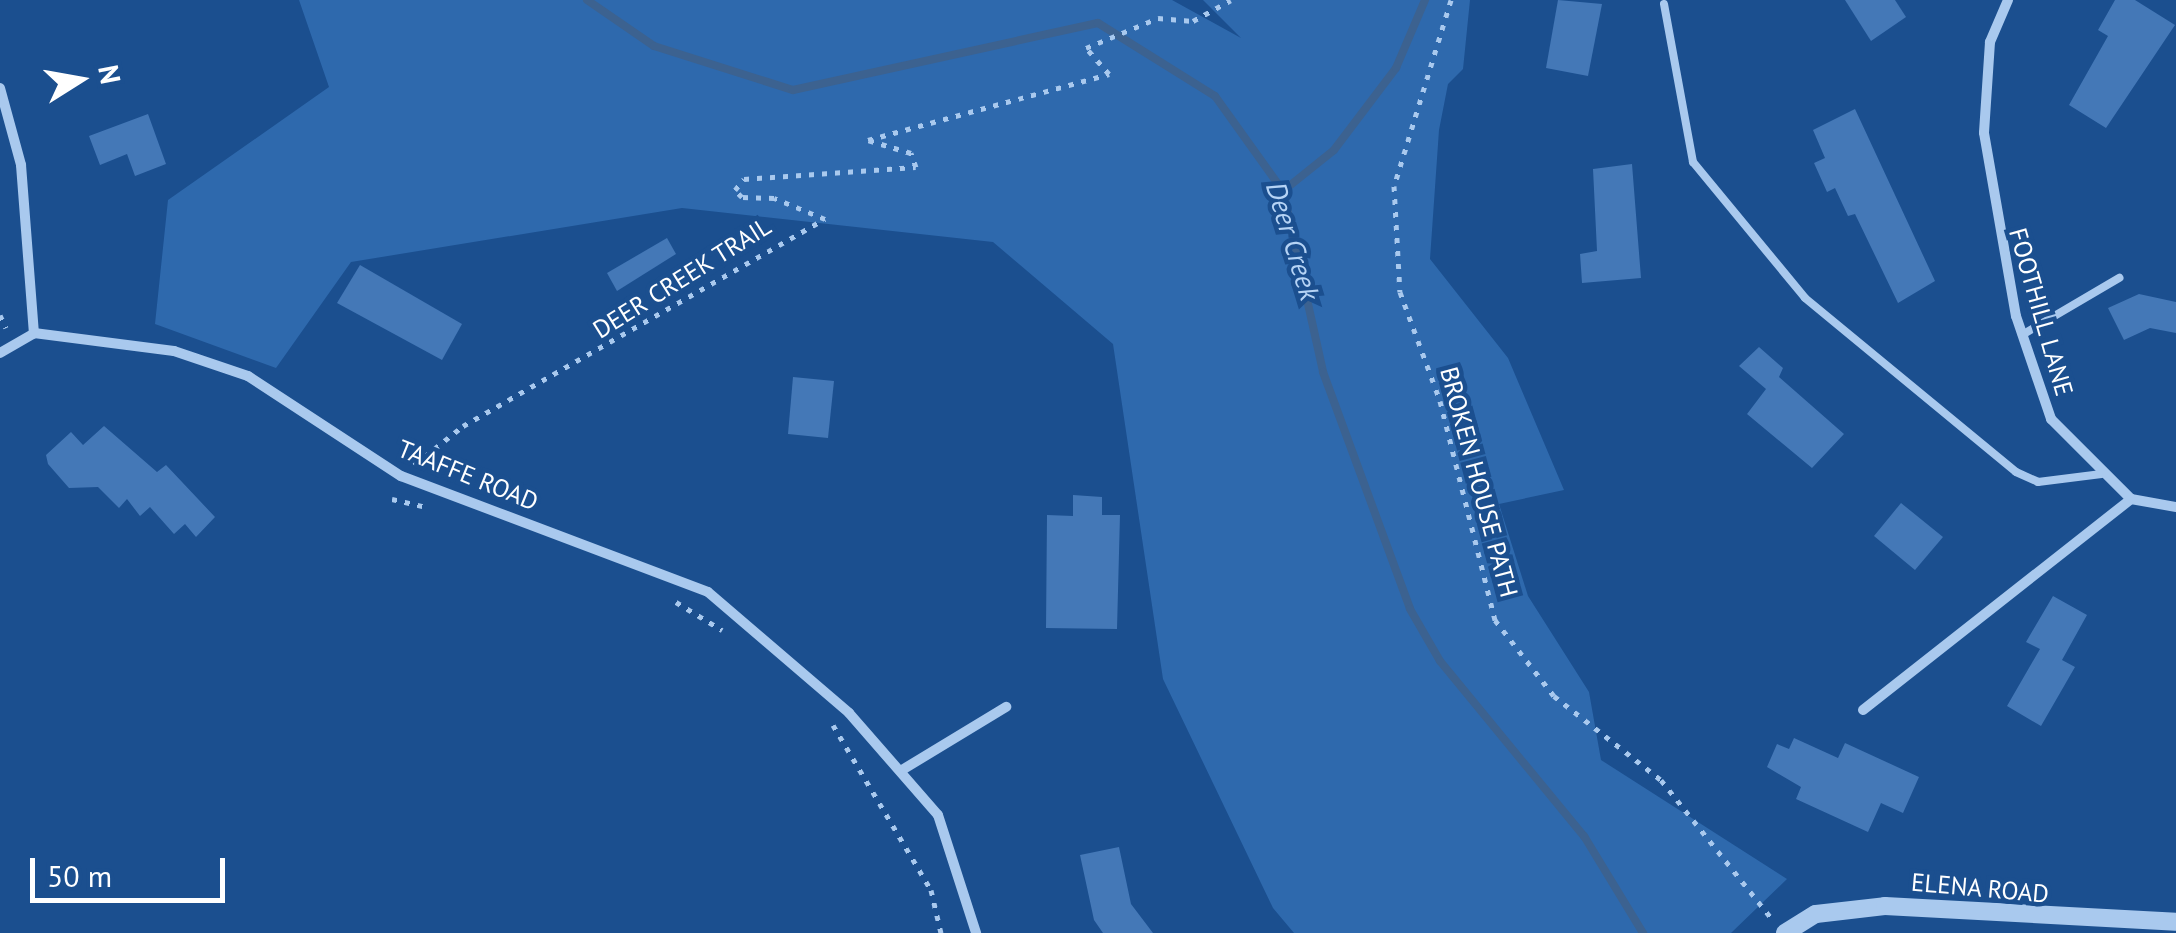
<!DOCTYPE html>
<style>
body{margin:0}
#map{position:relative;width:2176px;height:933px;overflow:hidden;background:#1b4f8f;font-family:"PT Sans",sans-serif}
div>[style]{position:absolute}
.green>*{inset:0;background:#2e69ad}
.stream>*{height:8px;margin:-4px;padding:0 4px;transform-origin:4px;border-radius:4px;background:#3c6290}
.building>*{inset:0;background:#4478b7}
.path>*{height:5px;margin-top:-2.5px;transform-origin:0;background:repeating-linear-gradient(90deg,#a9c9ee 0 5px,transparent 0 13px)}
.service>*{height:8px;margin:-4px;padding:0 4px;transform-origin:4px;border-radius:4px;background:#a9c9ee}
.minor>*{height:10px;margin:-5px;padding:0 5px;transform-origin:5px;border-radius:5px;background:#a9c9ee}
.tertiary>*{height:18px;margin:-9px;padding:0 9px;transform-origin:9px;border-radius:9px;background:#a9c9ee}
span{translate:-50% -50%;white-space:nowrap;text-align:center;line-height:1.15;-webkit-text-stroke:9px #1b4f8f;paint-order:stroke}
.street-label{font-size:25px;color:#fff}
.water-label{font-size:28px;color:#b5d3f5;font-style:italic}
.north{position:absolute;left:30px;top:30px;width:100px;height:100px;-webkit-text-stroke:8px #1b4f8f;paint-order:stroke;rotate:79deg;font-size:28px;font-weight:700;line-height:40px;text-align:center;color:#fff}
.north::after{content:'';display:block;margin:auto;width:35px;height:45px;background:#fff;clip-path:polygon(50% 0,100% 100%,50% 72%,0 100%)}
.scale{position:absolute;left:30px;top:858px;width:195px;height:45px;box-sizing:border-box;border:5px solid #fff;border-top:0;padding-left:12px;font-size:30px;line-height:35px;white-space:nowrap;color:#fff;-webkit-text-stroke:8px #1b4f8f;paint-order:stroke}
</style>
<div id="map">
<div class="green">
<div style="clip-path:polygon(299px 0,1172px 0,1241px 38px,1203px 0,1470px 0,1463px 69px,1448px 84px,1439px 130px,1430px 259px,1508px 358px,1564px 490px,1499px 504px,1528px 596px,1589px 692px,1601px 760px,1787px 879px,1731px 933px,1294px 933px,1273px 908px,1163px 679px,1113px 344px,993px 242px,682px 208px,351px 262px,276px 368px,155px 324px,168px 200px,329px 87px)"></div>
</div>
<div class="stream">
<div style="left:587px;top:0;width:81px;rotate:34.5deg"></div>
<div style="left:654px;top:46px;width:146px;rotate:17.6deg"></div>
<div style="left:793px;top:90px;width:312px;rotate:-12.4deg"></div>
<div style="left:1098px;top:23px;width:138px;rotate:32deg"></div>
<div style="left:1215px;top:96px;width:117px;rotate:54.4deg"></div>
<div style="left:1283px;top:191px;width:185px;rotate:77.5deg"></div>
<div style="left:1323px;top:372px;width:252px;rotate:69.8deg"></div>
<div style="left:1410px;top:609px;width:60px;rotate:60deg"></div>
<div style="left:1440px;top:661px;width:227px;rotate:50.6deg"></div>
<div style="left:1584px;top:836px;width:114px;rotate:58.7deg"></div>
<div style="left:1283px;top:191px;width:65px;rotate:-38.8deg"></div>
<div style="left:1334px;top:150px;width:103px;rotate:-52.9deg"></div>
<div style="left:1396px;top:68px;width:74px;rotate:-66.9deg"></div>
</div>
<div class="building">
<div style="clip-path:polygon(1558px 0,1602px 4px,1588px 76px,1546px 68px)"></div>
<div style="clip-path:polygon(1845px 0,1895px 0,1906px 17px,1871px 41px)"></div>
<div style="clip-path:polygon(2115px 0,2135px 0,2175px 25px,2106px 128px,2069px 105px,2108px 36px,2098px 30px)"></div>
<div style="clip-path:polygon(1855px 109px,1935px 281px,1898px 303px,1855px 214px,1848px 216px,1835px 188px,1827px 192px,1814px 163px,1825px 158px,1813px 130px)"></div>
<div style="clip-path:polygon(148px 114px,166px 164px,135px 176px,127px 154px,100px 165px,89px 136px)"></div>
<div style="clip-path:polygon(1632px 164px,1641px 278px,1582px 283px,1580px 254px,1597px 251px,1593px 169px)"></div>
<div style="clip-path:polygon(667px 238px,676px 254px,617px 291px,607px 273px)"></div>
<div style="clip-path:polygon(360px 265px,462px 324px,442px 360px,337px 303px)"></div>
<div style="clip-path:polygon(2139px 294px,2176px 302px,2176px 333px,2150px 328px,2124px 340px,2108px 308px)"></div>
<div style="clip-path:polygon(1759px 347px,1783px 368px,1779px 377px,1844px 434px,1812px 468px,1747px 414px,1766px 389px,1739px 366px)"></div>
<div style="clip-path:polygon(793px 377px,834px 381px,828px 438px,788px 434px)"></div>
<div style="clip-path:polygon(104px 426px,157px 472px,166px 465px,215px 517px,196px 537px,185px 524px,174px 534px,150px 507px,140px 516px,127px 499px,119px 508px,98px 487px,69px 488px,48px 464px,46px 455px,71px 432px,83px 445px)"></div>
<div style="clip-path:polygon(1073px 495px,1102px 497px,1102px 515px,1120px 515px,1117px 629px,1046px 628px,1047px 515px,1073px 516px)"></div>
<div style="clip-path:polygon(1901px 503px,1943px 537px,1915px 570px,1874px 536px)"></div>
<div style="clip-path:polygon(2053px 596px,2087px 615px,2062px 660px,2075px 667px,2041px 726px,2007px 706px,2040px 649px,2026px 642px)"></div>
<div style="clip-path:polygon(1794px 738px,1838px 758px,1845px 743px,1919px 777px,1903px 813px,1881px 803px,1868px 832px,1796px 799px,1801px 787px,1767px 767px,1777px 744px,1789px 749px)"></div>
<div style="clip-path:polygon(1119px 847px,1131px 904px,1153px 933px,1103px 933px,1094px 920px,1080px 855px)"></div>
</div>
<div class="path">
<div style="left:1451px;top:0;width:195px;rotate:107deg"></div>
<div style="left:1394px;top:186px;width:106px;rotate:86.8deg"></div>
<div style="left:1400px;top:292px;width:116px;rotate:69.8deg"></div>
<div style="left:1440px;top:401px;width:226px;rotate:75.9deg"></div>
<div style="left:1495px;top:620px;width:96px;rotate:52.2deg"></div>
<div style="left:1554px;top:696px;width:136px;rotate:38.1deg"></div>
<div style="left:1661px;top:780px;width:176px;rotate:51.4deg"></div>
<div style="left:0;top:315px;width:14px;rotate:65deg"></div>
<div style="left:414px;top:465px;width:63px;rotate:-38.5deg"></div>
<div style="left:463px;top:426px;width:417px;rotate:-29.8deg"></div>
<div style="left:825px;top:219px;width:55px;rotate:-157.6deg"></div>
<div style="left:774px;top:198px;width:32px;rotate:-178deg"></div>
<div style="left:742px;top:197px;width:10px;rotate:-135deg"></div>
<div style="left:735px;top:190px;width:14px;rotate:-51deg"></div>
<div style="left:744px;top:179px;width:172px;rotate:-4deg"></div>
<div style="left:916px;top:167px;width:15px;rotate:-110deg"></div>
<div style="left:911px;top:153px;width:45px;rotate:-163.2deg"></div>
<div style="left:868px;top:140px;width:250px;rotate:-15.3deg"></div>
<div style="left:1109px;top:74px;width:35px;rotate:-131deg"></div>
<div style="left:1086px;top:48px;width:78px;rotate:-22.6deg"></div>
<div style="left:1158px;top:18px;width:35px;rotate:5deg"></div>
<div style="left:1193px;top:21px;width:43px;rotate:-28.9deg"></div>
<div style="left:392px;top:499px;width:37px;rotate:13deg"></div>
<div style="left:676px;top:602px;width:54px;rotate:31.3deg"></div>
<div style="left:833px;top:725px;width:192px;rotate:59.3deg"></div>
<div style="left:931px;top:890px;width:44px;rotate:76.9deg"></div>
</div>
<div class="service">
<div style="left:1664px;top:4px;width:161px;rotate:79.6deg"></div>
<div style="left:1693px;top:162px;width:176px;rotate:50.5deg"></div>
<div style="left:1805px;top:298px;width:273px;rotate:39.5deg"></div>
<div style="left:2016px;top:472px;width:24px;rotate:24deg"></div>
<div style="left:2038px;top:482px;width:64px;rotate:-7.1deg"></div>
<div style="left:2022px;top:335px;width:113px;rotate:-30.4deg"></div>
</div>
<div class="minor">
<div style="left:2008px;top:0;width:46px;rotate:113.2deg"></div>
<div style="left:1990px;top:42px;width:91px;rotate:93.8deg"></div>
<div style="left:1984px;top:133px;width:186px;rotate:80.1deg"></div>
<div style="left:2016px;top:316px;width:109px;rotate:71.2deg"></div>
<div style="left:2051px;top:419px;width:113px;rotate:45deg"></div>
<div style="left:2131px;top:499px;width:46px;rotate:10.1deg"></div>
<div style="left:0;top:88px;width:80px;rotate:74.7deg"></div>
<div style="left:21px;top:165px;width:169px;rotate:85.6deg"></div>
<div style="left:34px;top:333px;width:141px;rotate:7.3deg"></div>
<div style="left:174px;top:351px;width:78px;rotate:18.7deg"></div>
<div style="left:248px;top:376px;width:183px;rotate:33.2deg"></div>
<div style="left:401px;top:476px;width:328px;rotate:20.7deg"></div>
<div style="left:708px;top:592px;width:186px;rotate:40.6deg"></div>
<div style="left:849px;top:713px;width:135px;rotate:48.9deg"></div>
<div style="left:938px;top:815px;width:124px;rotate:72.1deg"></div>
<div style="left:0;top:353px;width:39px;rotate:-30deg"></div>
<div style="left:1863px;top:710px;width:341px;rotate:-38.2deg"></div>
<div style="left:902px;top:770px;width:122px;rotate:-31.2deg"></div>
</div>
<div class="tertiary">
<div style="left:1785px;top:933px;width:36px;rotate:-32deg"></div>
<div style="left:1816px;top:914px;width:69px;rotate:-6.6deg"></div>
<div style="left:1885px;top:906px;width:291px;rotate:3.1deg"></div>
</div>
<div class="street-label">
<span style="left:682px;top:278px;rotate:-32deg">DEER CREEK TRAIL</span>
<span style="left:2041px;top:312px;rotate:74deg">FOOTHILL LANE</span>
<span style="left:468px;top:475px;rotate:22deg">TAAFFE ROAD</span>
<span style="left:1479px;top:482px;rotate:75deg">BROKEN HOUSE PATH</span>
<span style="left:1980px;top:888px;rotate:5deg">ELENA ROAD</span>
</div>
<div class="water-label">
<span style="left:1293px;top:241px;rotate:73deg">Deer Creek</span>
</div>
<div class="north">N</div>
<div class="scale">50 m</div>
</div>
